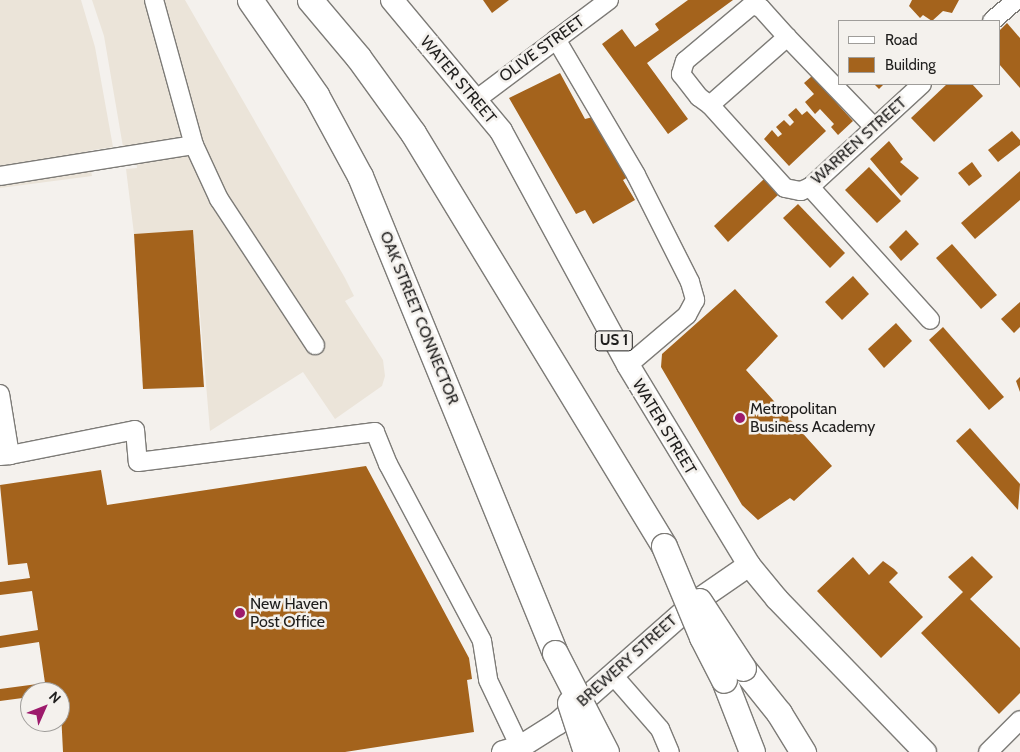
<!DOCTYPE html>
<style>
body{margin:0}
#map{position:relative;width:1020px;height:752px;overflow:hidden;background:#f4f1ed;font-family:Cabin,sans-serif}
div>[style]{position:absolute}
.built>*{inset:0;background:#ebe4d9}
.building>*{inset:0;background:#a4631c}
.roads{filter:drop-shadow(1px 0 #7d7b77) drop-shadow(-1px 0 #7d7b77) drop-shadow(0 1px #7d7b77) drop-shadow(0 -1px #7d7b77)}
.minor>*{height:18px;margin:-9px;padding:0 9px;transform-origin:9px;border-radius:9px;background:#fff}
.major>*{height:22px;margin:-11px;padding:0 11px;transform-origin:11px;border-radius:11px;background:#fff}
.highway>*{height:25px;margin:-12.5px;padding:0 12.5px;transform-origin:12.5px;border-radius:12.5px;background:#fff}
.bridges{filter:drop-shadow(1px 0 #7d7b77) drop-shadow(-1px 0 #7d7b77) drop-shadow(0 1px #7d7b77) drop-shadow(0 -1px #7d7b77)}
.highway-bridge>*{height:25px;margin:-12.5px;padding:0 12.5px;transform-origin:12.5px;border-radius:12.5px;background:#fff}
.dots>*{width:14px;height:14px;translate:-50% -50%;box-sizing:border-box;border:2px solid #f4f1ed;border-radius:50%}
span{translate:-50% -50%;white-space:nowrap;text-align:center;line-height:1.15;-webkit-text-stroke:5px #f4f1ed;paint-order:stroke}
.shield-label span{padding:1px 4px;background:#f4f1ed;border:1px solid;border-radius:4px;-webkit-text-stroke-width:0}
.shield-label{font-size:15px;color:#1f1e1d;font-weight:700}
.street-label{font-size:16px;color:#1f1e1d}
.poi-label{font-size:16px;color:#1f1e1d}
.left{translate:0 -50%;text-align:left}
.legend{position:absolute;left:838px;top:20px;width:162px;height:65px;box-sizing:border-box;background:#f4f1ed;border:1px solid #9f9d9a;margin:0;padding:6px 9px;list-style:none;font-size:15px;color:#1f1e1d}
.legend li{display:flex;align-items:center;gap:10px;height:25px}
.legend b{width:25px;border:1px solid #9f9d9a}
.north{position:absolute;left:20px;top:682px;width:50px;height:50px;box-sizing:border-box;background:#f4f1ed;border:1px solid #9f9d9a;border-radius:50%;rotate:46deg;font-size:14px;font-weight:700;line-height:20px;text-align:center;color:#1f1e1d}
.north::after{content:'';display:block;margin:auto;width:18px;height:22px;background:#9d1a6c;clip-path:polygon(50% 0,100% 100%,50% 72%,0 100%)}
</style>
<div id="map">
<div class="built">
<div style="clip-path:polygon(0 0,81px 0,95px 47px,113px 147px,87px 151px,92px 176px,0 188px)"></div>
<div style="clip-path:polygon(92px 0,185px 0,345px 278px,354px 296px,345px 301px,383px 360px,385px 376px,382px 386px,335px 419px,303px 372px,210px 431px,193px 231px,134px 234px,126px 169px,137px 168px,135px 146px,123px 147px,104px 36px)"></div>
</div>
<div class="building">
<div style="clip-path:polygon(483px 0,509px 0,492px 13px)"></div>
<div style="clip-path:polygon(688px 0,733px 0,647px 63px,688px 119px,668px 134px,602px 44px,622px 29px,635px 47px,659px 30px,655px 24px)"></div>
<div style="clip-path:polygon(912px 0,959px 0,952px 13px,943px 11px,932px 21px,923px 15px,920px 18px,909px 6px)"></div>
<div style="clip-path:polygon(1007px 23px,1020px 38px,1020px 88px,999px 64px,999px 31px)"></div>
<div style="clip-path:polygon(560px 73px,585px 119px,593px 117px,628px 177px,623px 180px,635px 200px,593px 224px,585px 210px,576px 214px,509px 98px)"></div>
<div style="clip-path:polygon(812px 76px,853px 121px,838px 135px,831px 127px,834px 124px,820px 109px,815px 114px,805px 102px,814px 94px,804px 83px)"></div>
<div style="clip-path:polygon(874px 84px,884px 84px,879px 89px)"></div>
<div style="clip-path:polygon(947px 84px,972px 84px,983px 96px,934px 142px,911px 118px)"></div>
<div style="clip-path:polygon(796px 108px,802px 115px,807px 111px,826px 131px,789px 166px,764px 139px,772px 130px,778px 137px,782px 134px,776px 127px,784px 120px,790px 126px,794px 122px,788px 115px)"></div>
<div style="clip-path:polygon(1012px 131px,1020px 140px,1020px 145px,998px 162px,988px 150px)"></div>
<div style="clip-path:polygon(889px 141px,903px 159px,900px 162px,919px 178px,901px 196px,870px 159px)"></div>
<div style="clip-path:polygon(972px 162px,982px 176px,969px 186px,958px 173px)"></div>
<div style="clip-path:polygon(869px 167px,901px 201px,877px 223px,845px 190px)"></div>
<div style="clip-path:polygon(1020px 171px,1020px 200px,975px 239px,961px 223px)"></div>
<div style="clip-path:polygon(764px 179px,778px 195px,728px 242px,714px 226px)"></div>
<div style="clip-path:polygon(798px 204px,845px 253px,830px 268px,783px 218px)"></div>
<div style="clip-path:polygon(193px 230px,204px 387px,143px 389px,134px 234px)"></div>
<div style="clip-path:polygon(906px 230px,919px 244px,901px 261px,889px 247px)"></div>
<div style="clip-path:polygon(952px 244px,997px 295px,981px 309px,936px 258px)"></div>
<div style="clip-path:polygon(853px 276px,869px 294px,842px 320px,825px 302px)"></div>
<div style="clip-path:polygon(735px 289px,778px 336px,746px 370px,832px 466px,794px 501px,790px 498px,758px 520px,742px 505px,661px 367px,662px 354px)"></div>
<div style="clip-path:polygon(1020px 302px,1020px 327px,1014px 333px,1001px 319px)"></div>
<div style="clip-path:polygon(896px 323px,912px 341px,884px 368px,868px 349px)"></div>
<div style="clip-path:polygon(943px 327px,1004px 397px,989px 410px,929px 340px)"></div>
<div style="clip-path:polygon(1020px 377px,1020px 392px,1016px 381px)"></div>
<div style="clip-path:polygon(970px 428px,1020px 484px,1018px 510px,956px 441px)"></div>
<div style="clip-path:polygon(366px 466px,469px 658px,472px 679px,467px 680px,474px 732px,345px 752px,63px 752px,60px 692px,30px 692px,30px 697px,0 701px,0 689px,45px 683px,39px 642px,0 648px,0 636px,38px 630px,32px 591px,0 595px,0 582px,30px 578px,27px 563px,8px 565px,0 485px,101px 470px,107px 505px)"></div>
<div style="clip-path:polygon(972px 556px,993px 577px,970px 599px,1020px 648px,1020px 693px,999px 714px,921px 633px,963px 592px,948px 577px)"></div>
<div style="clip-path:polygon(853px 557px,869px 575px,883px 561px,894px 569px,898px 573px,889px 582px,923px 617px,881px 658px,817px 591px)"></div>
</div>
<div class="roads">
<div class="minor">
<div style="left:154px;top:0;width:150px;rotate:74.6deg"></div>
<div style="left:194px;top:145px;width:60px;rotate:65.2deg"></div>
<div style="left:219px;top:199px;width:175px;rotate:56.7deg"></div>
<div style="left:992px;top:21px;width:32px;rotate:-41deg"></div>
<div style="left:787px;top:37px;width:39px;rotate:-132deg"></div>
<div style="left:761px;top:8px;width:9px;rotate:-162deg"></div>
<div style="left:752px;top:5px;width:87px;rotate:140.1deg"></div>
<div style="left:685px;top:61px;width:14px;rotate:107deg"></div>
<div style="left:681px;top:74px;width:29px;rotate:52deg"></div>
<div style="left:699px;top:97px;width:14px;rotate:36deg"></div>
<div style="left:710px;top:105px;width:103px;rotate:-41.4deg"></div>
<div style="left:787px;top:37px;width:125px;rotate:46deg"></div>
<div style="left:556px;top:39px;width:158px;rotate:59.5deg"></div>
<div style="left:636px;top:175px;width:120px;rotate:63.2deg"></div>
<div style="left:690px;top:282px;width:19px;rotate:74deg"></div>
<div style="left:695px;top:300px;width:17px;rotate:118deg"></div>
<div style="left:687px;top:315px;width:77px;rotate:139.7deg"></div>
<div style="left:477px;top:99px;width:165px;rotate:-36.9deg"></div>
<div style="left:710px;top:105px;width:112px;rotate:47.9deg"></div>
<div style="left:785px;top:188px;width:16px;rotate:11deg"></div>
<div style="left:801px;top:191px;width:10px;rotate:-24deg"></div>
<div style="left:810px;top:187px;width:152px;rotate:-42.6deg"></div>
<div style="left:0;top:176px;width:196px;rotate:-9.1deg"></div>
<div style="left:810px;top:187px;width:179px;rotate:47.9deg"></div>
<div style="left:0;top:394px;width:62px;rotate:80.7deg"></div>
<div style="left:10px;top:455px;width:10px;rotate:174deg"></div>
<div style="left:10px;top:455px;width:127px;rotate:-11.3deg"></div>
<div style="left:135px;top:430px;width:32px;rotate:85deg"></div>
<div style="left:138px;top:462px;width:239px;rotate:-7.2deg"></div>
<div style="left:375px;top:432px;width:35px;rotate:68deg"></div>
<div style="left:388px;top:464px;width:200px;rotate:62deg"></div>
<div style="left:482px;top:641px;width:39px;rotate:81deg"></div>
<div style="left:488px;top:680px;width:74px;rotate:64.5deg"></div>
<div style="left:612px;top:674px;width:73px;rotate:48.9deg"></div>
<div style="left:660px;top:729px;width:25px;rotate:67deg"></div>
<div style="left:988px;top:752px;width:45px;rotate:-45deg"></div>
</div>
<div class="major">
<div style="left:392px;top:0;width:170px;rotate:50.2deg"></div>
<div style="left:501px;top:131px;width:266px;rotate:61.5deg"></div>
<div style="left:628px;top:365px;width:234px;rotate:58.8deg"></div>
<div style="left:749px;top:565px;width:44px;rotate:50.5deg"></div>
<div style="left:777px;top:599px;width:213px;rotate:46deg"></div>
<div style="left:503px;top:752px;width:18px;rotate:-16deg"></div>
<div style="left:520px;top:747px;width:45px;rotate:-32.3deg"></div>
<div style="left:558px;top:723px;width:181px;rotate:-41.4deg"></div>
<div style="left:694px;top:603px;width:67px;rotate:-34.6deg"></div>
</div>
<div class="highway">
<div style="left:250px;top:0;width:116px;rotate:55.2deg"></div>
<div style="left:316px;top:95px;width:92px;rotate:61.5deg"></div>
<div style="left:360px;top:176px;width:515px;rotate:67.77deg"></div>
<div style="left:310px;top:0;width:75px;rotate:49.9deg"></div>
<div style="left:358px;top:57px;width:94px;rotate:54.1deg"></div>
<div style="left:413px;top:133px;width:483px;rotate:58.7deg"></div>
<div style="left:743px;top:668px;width:58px;rotate:51.3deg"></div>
<div style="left:779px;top:713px;width:46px;rotate:58.4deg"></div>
<div style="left:724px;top:680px;width:77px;rotate:68.7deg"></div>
</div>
</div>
<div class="bridges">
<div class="highway-bridge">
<div style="left:664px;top:546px;width:99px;rotate:67.3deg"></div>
<div style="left:702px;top:637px;width:48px;rotate:62.9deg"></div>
<div style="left:699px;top:601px;width:80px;rotate:56.7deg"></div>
<div style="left:555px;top:653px;width:111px;rotate:62.7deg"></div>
<div style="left:570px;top:703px;width:52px;rotate:71.9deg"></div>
</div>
</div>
<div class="dots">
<div style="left:740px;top:418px;background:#9d1a6c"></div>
<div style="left:240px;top:613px;background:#9d1a6c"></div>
</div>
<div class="shield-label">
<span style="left:614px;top:341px">US 1</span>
</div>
<div class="street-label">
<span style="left:542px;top:49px;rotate:-36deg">OLIVE STREET</span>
<span style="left:458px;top:80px;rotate:50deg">WATER STREET</span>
<span style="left:859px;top:141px;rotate:-42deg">WARREN STREET</span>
<span style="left:419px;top:318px;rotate:68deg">OAK STREET CONNECTOR</span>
<span style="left:664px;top:427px;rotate:59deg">WATER STREET</span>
<span style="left:627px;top:661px;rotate:-42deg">BREWERY STREET</span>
</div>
<div class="poi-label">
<span class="left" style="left:750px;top:418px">Metropolitan<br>Business Academy</span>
<span class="left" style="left:250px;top:613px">New Haven<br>Post Office</span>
</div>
<ul class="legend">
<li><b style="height:6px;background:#fff"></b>Road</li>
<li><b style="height:14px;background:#a4631c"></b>Building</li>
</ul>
<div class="north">N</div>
</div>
